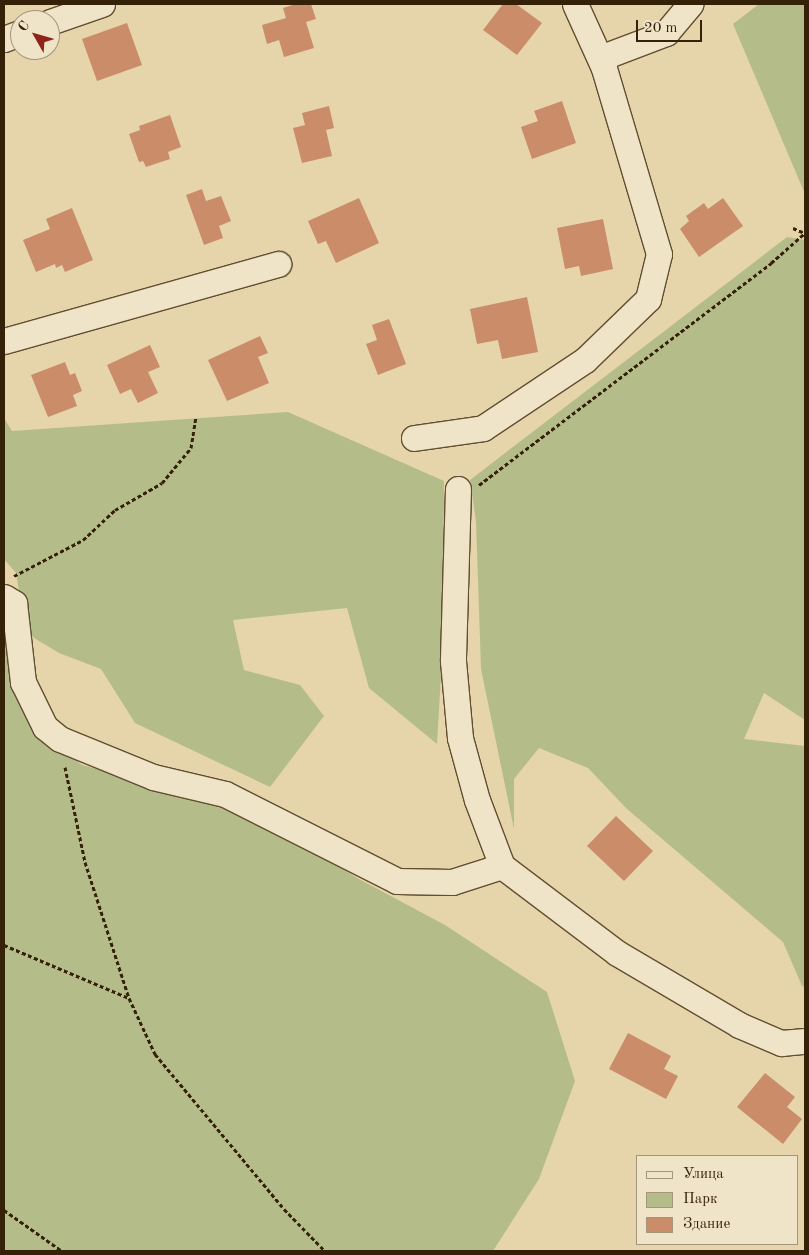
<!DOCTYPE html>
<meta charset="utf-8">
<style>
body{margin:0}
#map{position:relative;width:809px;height:1255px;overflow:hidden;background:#e6d4ab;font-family:"Old Standard TT",serif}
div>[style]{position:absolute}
.green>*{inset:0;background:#b4bd8a}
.building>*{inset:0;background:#ca8c69}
.path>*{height:3px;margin-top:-1.5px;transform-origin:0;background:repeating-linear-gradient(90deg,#352107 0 4px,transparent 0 6.5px)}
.roads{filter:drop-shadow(1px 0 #614e30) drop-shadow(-1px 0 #614e30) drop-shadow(0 1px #614e30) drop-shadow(0 -1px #614e30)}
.minor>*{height:25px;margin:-12.5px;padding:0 12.5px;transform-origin:12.5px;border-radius:12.5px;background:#efe3c8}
span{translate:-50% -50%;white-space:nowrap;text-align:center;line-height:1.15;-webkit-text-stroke:4px #efe3c8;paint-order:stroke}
.frame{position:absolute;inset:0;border:5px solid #352107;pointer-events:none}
.legend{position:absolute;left:636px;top:1155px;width:162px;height:90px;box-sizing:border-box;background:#efe3c8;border:1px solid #a5957b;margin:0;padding:6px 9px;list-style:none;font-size:15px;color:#352107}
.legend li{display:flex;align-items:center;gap:10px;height:25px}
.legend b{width:25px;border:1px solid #a5957b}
.north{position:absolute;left:10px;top:10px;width:50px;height:50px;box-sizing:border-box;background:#efe3c8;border:1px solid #a5957b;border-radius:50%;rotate:308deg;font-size:14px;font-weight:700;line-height:20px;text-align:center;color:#352107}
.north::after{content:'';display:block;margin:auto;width:18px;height:22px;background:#8f2418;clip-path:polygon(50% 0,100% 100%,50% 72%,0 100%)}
.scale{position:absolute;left:636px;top:20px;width:66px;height:22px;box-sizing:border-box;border:2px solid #352107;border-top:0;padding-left:6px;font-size:15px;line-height:18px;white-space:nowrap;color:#352107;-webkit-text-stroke:4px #efe3c8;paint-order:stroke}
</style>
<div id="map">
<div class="green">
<div style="clip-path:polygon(759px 4px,805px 4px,805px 194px,733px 24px)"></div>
<div style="clip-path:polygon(787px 237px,805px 240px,805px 720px,764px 693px,744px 739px,805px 746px,805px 987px,802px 986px,783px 942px,627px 809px,588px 768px,539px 748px,514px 779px,514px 829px,481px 669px,476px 521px,470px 480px)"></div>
<div style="clip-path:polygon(288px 412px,444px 481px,443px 641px,437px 744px,369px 688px,347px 608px,233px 620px,244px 670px,300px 685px,324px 716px,270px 787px,135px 723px,101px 669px,59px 653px,26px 633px,16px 573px,4px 559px,4px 418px,12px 431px)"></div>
<div style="clip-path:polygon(4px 603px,35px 730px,82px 765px,214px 800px,302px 842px,357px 878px,445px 925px,547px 992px,575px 1081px,539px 1179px,493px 1251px,4px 1251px)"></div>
</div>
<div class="building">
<div style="clip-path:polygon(296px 4px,311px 4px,316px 19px,306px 22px,314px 48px,284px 57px,279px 40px,267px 44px,262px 25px,286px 18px,283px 8px)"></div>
<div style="clip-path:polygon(503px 4px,516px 4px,542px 23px,517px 55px,483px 30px)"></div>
<div style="clip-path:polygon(127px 23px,142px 65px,97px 81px,82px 39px)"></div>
<div style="clip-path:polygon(562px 101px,576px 143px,532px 159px,521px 127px,538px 121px,534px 111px)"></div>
<div style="clip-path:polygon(329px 106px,334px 128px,326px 130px,332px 156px,302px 163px,293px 128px,305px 125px,302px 113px)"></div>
<div style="clip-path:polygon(170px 115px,181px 147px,168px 152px,170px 159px,146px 167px,143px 161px,139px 162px,129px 134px,140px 130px,139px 126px)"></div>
<div style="clip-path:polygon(202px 189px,206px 201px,221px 196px,231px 221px,219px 226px,223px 238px,204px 245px,186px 195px)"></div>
<div style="clip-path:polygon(359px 198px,379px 243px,336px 263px,326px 241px,318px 244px,308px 221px)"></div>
<div style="clip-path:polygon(723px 198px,743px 226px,699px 257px,680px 229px,689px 221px,686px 216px,704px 203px,708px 209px)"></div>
<div style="clip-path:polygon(72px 208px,93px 260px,65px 272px,62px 265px,56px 268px,55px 264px,36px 272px,23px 240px,50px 229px,46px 219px)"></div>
<div style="clip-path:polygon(603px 219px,613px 269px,581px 276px,579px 266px,565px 269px,557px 228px)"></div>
<div style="clip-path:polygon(527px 297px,538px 352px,502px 359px,498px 340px,477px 344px,470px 309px)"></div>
<div style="clip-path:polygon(389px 319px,406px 364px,378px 375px,366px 344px,377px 340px,372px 325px)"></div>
<div style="clip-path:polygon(260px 336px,268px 353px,258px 357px,269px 383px,227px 401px,208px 360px)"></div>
<div style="clip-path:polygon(150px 345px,160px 367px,148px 372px,158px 393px,138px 403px,131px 389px,120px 394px,107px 365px)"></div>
<div style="clip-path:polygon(65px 362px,70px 375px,75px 373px,82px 391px,73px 395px,77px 406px,48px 417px,31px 375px)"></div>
<div style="clip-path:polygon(616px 816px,653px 851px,624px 881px,587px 846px)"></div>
<div style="clip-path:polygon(628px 1033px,671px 1056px,664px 1069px,678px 1076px,666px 1099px,609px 1069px)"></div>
<div style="clip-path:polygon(765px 1073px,795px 1097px,787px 1107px,802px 1119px,783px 1144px,737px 1107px)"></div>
</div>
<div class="path">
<div style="left:793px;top:228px;width:13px;rotate:23deg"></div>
<div style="left:479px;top:485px;width:367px;rotate:-37.2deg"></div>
<div style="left:771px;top:263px;width:45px;rotate:-41.4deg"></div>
<div style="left:14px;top:576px;width:78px;rotate:-27.6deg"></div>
<div style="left:83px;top:540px;width:44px;rotate:-43.2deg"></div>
<div style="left:115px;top:510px;width:54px;rotate:-29.9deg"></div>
<div style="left:162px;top:483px;width:45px;rotate:-50.4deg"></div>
<div style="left:191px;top:448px;width:30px;rotate:-81deg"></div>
<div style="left:65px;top:767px;width:97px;rotate:78.1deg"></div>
<div style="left:85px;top:862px;width:143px;rotate:72.1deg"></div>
<div style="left:4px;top:945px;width:136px;rotate:23deg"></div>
<div style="left:129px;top:998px;width:62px;rotate:65.1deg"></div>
<div style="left:155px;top:1054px;width:202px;rotate:50.2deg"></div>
<div style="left:284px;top:1209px;width:59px;rotate:45.7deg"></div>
<div style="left:4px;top:1210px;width:71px;rotate:35.3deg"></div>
</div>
<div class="roads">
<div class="minor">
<div style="left:50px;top:22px;width:55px;rotate:-19.1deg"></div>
<div style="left:4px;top:39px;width:17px;rotate:-21deg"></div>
<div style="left:600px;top:58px;width:71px;rotate:-20.7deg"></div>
<div style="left:666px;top:33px;width:38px;rotate:-50deg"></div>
<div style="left:4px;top:341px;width:285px;rotate:-15.7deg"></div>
<div style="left:414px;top:438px;width:70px;rotate:-8.2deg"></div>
<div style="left:483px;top:428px;width:123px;rotate:-33.7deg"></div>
<div style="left:585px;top:360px;width:88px;rotate:-44.1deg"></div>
<div style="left:648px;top:299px;width:46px;rotate:-76.3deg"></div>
<div style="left:659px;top:254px;width:194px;rotate:-106.5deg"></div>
<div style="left:604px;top:68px;width:70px;rotate:-114.4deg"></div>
<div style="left:458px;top:489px;width:172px;rotate:91.7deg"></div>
<div style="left:453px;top:661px;width:77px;rotate:84.8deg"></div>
<div style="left:460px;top:738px;width:64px;rotate:74.7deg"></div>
<div style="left:477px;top:800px;width:71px;rotate:69.3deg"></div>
<div style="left:502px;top:866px;width:144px;rotate:37.1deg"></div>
<div style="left:617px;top:953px;width:142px;rotate:30.5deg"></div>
<div style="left:739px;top:1025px;width:46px;rotate:23.2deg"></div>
<div style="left:781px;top:1043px;width:24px;rotate:-5deg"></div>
<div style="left:4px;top:597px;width:12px;rotate:31deg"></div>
<div style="left:14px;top:603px;width:80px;rotate:83.5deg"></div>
<div style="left:23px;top:682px;width:50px;rotate:63.9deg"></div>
<div style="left:45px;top:727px;width:19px;rotate:39deg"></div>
<div style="left:60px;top:739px;width:100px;rotate:22.2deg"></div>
<div style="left:153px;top:777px;width:74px;rotate:13.3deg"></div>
<div style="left:225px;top:794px;width:193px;rotate:26.8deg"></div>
<div style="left:397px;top:881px;width:55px;rotate:1deg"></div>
<div style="left:452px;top:882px;width:52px;rotate:-17.7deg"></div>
</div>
</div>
<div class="frame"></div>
<ul class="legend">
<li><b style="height:6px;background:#efe3c8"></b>Улица</li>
<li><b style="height:14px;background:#b4bd8a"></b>Парк</li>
<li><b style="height:14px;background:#ca8c69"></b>Здание</li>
</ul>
<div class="north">С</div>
<div class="scale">20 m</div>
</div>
